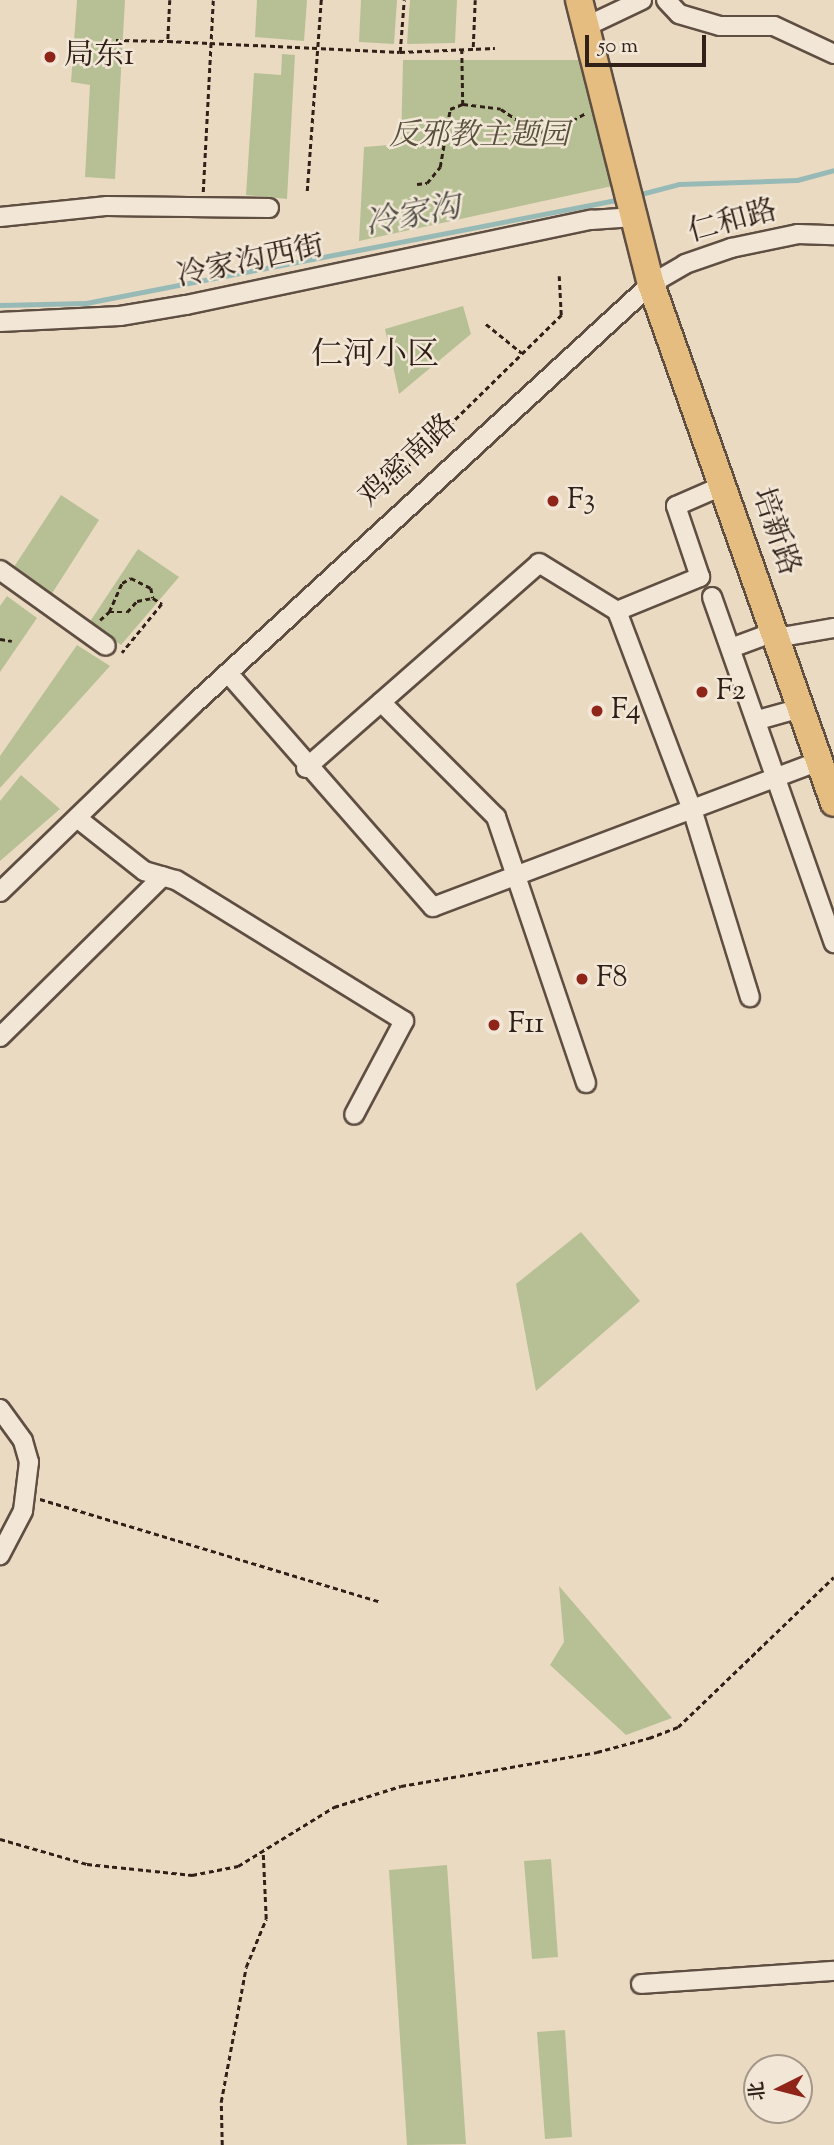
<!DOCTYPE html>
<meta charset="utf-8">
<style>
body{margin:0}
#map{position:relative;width:834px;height:2145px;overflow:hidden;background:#ebdac2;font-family:"Sorts Mill Goudy","Noto Serif SC",serif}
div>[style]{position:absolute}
.green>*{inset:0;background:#b7c094}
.stream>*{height:5px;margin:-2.5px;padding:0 2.5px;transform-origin:2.5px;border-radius:2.5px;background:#98bab6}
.path>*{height:2.5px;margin-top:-1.25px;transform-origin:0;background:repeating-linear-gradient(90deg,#302017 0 5px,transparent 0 8.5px)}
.roads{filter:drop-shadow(2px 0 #5f4e42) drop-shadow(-2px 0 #5f4e42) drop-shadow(0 2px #5f4e42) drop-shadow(0 -2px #5f4e42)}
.minor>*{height:18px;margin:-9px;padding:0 9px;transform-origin:9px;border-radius:9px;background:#f2e7d7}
.highway>*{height:26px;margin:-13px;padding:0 13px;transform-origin:13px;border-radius:13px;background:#e6bd81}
.dots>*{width:19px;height:19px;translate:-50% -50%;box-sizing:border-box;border:4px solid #f2e7d7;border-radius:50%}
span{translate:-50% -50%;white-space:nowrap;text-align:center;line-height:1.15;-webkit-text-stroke:5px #f2e7d7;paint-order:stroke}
.poi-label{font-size:30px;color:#302017}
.left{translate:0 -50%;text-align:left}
.park-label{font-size:30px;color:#58503c;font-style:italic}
.street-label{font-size:30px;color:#302017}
.water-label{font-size:32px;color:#4f4e47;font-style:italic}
.neighbourhood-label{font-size:32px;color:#302017}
.north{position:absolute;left:743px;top:2054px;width:70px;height:70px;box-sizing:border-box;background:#f2e7d7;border:2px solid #a4978a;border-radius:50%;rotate:264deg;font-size:19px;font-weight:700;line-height:28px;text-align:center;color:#302017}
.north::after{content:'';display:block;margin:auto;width:24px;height:32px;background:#8f2418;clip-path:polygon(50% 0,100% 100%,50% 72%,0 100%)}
.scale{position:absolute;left:585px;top:35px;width:121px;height:32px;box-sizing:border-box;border:4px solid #302017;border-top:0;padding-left:9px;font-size:21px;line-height:24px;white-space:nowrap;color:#302017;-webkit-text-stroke:5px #f2e7d7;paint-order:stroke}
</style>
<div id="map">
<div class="green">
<div style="clip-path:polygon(77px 0,125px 0,115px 179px,85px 177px,90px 85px,71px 82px)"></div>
<div style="clip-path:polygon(257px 0,307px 0,304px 41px,255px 37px)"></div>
<div style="clip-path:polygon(361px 0,397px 0,394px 44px,359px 42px)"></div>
<div style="clip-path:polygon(410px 0,457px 0,455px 43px,407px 44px)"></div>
<div style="clip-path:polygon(282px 54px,295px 55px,287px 199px,246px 195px,254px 73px,281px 75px)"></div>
<div style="clip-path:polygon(403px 60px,586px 60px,617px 185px,359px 241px,364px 147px,401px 144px)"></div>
<div style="clip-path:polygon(463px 306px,471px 334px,399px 394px,385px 329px)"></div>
<div style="clip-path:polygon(61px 495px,99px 520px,51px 595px,12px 570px)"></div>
<div style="clip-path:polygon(138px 549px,179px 577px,121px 645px,89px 623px)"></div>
<div style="clip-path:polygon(7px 596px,37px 618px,0 672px,0 606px)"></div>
<div style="clip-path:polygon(77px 645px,110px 666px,0 788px,0 756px)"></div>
<div style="clip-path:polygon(21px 775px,60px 809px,0 861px,0 801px)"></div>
<div style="clip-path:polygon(581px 1232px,640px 1301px,536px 1391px,516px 1284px)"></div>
<div style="clip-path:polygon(559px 1586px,633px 1672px,672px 1718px,626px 1735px,550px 1665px,564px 1642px)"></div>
<div style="clip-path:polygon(551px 1859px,558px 1957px,532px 1959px,524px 1861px)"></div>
<div style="clip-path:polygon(447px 1865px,466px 2144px,407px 2145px,389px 1870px)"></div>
<div style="clip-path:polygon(565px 2030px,572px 2137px,545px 2139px,537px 2032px)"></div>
</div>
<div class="stream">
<div style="left:637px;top:195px;width:43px;rotate:-14.7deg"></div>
<div style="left:679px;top:184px;width:118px;rotate:-1.9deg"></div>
<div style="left:797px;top:180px;width:38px;rotate:-15deg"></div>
<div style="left:0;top:305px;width:86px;rotate:-1.3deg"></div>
<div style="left:86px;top:303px;width:545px;rotate:-11deg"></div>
</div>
<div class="path">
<div style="left:170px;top:0;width:41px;rotate:92.8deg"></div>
<div style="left:168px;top:41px;width:232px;rotate:2.7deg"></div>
<div style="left:400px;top:52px;width:95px;rotate:-2.4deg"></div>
<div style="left:116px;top:40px;width:52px;rotate:1.1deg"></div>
<div style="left:473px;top:47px;width:47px;rotate:-87.6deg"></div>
<div style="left:462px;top:49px;width:55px;rotate:89deg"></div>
<div style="left:400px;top:52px;width:52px;rotate:-85.6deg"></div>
<div style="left:417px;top:184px;width:10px;rotate:-6deg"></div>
<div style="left:427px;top:183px;width:21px;rotate:-51deg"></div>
<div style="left:440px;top:167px;width:59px;rotate:-80.2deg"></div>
<div style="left:450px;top:109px;width:14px;rotate:-21deg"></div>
<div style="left:463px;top:104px;width:38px;rotate:7deg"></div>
<div style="left:501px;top:109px;width:37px;rotate:34deg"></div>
<div style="left:532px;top:130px;width:18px;rotate:9deg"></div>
<div style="left:550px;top:133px;width:41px;rotate:-29.1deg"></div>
<div style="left:307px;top:191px;width:192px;rotate:-85.8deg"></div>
<div style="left:203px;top:192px;width:192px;rotate:-87deg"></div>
<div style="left:486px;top:324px;width:46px;rotate:38.9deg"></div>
<div style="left:376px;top:497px;width:260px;rotate:-44.5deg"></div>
<div style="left:561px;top:315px;width:39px;rotate:-93deg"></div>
<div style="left:109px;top:612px;width:18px"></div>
<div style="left:127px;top:612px;width:15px;rotate:-48deg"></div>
<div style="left:137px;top:601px;width:15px;rotate:-11deg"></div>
<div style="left:100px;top:620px;width:12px;rotate:-42deg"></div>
<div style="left:109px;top:612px;width:32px;rotate:-66deg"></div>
<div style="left:122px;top:583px;width:10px;rotate:-29deg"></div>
<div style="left:131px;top:578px;width:22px;rotate:27deg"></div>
<div style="left:151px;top:588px;width:10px;rotate:79deg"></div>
<div style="left:153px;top:598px;width:11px;rotate:34deg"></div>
<div style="left:162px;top:604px;width:63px;rotate:129.2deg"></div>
<div style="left:0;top:639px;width:12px;rotate:9deg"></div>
<div style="left:40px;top:1499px;width:356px;rotate:16.8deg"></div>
<div style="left:0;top:1839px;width:91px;rotate:16deg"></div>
<div style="left:87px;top:1864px;width:106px;rotate:6deg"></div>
<div style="left:192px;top:1875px;width:47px;rotate:-11.1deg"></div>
<div style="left:238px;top:1866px;width:113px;rotate:-31.6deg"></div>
<div style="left:334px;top:1807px;width:70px;rotate:-17.4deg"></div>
<div style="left:401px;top:1786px;width:199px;rotate:-9.8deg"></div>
<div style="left:597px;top:1752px;width:54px;rotate:-15.1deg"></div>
<div style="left:649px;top:1738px;width:31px;rotate:-21deg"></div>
<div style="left:678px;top:1727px;width:216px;rotate:-43.9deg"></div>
<div style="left:222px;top:2145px;width:43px;rotate:-91.3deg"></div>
<div style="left:221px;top:2102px;width:137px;rotate:-79.5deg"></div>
<div style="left:246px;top:1967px;width:52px;rotate:-67.4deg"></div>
<div style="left:266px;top:1919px;width:67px;rotate:-92.6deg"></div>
</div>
<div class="roads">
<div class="minor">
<div style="left:666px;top:0;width:19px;rotate:47deg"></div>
<div style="left:679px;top:14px;width:43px;rotate:16.3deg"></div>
<div style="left:720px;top:26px;width:54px"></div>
<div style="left:774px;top:26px;width:66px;rotate:25deg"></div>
<div style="left:587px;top:26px;width:61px;rotate:-25.3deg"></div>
<div style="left:0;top:217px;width:108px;rotate:-5.9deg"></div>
<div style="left:107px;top:206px;width:162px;rotate:0.7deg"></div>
<div style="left:0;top:322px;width:120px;rotate:-2.9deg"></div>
<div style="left:120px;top:316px;width:67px;rotate:-9.5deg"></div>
<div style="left:186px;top:305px;width:414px;rotate:-11.9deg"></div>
<div style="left:591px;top:220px;width:43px;rotate:-4deg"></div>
<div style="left:0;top:570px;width:130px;rotate:35.6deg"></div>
<div style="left:712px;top:597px;width:367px;rotate:70.6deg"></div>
<div style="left:617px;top:611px;width:90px;rotate:-22.3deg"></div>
<div style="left:700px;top:577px;width:75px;rotate:-108.7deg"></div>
<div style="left:676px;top:506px;width:50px;rotate:-23.5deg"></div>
<div style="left:776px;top:638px;width:59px;rotate:-9.8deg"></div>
<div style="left:731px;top:648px;width:46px;rotate:-20.4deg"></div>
<div style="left:228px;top:673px;width:311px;rotate:48.8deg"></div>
<div style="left:433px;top:907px;width:413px;rotate:-20.7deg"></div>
<div style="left:381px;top:702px;width:163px;rotate:45deg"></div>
<div style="left:496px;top:817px;width:281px;rotate:71.3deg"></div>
<div style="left:758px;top:720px;width:45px;rotate:-15.6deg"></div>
<div style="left:306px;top:768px;width:310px;rotate:-41.3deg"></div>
<div style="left:539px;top:563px;width:92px;rotate:31.6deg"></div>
<div style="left:617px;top:611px;width:212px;rotate:69.3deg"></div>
<div style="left:692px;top:809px;width:197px;rotate:72.9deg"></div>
<div style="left:77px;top:818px;width:85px;rotate:38.3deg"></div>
<div style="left:144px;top:871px;width:33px;rotate:16deg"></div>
<div style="left:176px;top:880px;width:268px;rotate:31.7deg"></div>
<div style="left:404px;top:1021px;width:106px;rotate:118deg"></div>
<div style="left:0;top:892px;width:270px;rotate:-44.1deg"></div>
<div style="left:194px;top:704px;width:621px;rotate:-42.58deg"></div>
<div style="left:651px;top:284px;width:39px;rotate:-30deg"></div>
<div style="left:685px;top:264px;width:49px;rotate:-19.2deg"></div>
<div style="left:731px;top:248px;width:68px;rotate:-11.8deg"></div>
<div style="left:798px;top:234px;width:36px;rotate:2deg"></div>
<div style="left:0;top:1037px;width:229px;rotate:-44.6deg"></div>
<div style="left:0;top:1409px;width:39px;rotate:54deg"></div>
<div style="left:23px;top:1441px;width:22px;rotate:74deg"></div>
<div style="left:29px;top:1462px;width:49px;rotate:97deg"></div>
<div style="left:23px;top:1511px;width:50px;rotate:117.6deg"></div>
<div style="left:641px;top:1984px;width:193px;rotate:-3.9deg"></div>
</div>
<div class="highway">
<div style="left:579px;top:0;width:293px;rotate:75.8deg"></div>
<div style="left:651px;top:284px;width:550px;rotate:70.58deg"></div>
</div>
</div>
<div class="dots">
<div style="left:50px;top:57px;background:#8f2418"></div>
<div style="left:553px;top:501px;background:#8f2418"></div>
<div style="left:702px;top:692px;background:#8f2418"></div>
<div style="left:597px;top:711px;background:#8f2418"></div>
<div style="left:582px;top:979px;background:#8f2418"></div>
<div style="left:494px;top:1025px;background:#8f2418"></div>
</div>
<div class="poi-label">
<span class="left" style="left:64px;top:57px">局东1</span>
<span class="left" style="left:567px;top:501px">F3</span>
<span class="left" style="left:716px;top:692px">F2</span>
<span class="left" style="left:611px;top:711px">F4</span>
<span class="left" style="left:596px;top:979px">F8</span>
<span class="left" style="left:508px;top:1025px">F11</span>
</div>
<div class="park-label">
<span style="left:479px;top:137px">反邪教主题园</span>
</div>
<div class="street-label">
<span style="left:733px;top:223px;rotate:-15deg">仁和路</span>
<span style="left:251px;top:263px;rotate:-12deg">冷家沟西街</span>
<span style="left:409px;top:462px;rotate:-43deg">鸡密南路</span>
<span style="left:774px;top:532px;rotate:71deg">培新路</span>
</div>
<div class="water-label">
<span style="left:413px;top:217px;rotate:-11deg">冷家沟</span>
</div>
<div class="neighbourhood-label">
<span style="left:375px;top:356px">仁河小区</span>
</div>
<div class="north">北</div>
<div class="scale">50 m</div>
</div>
